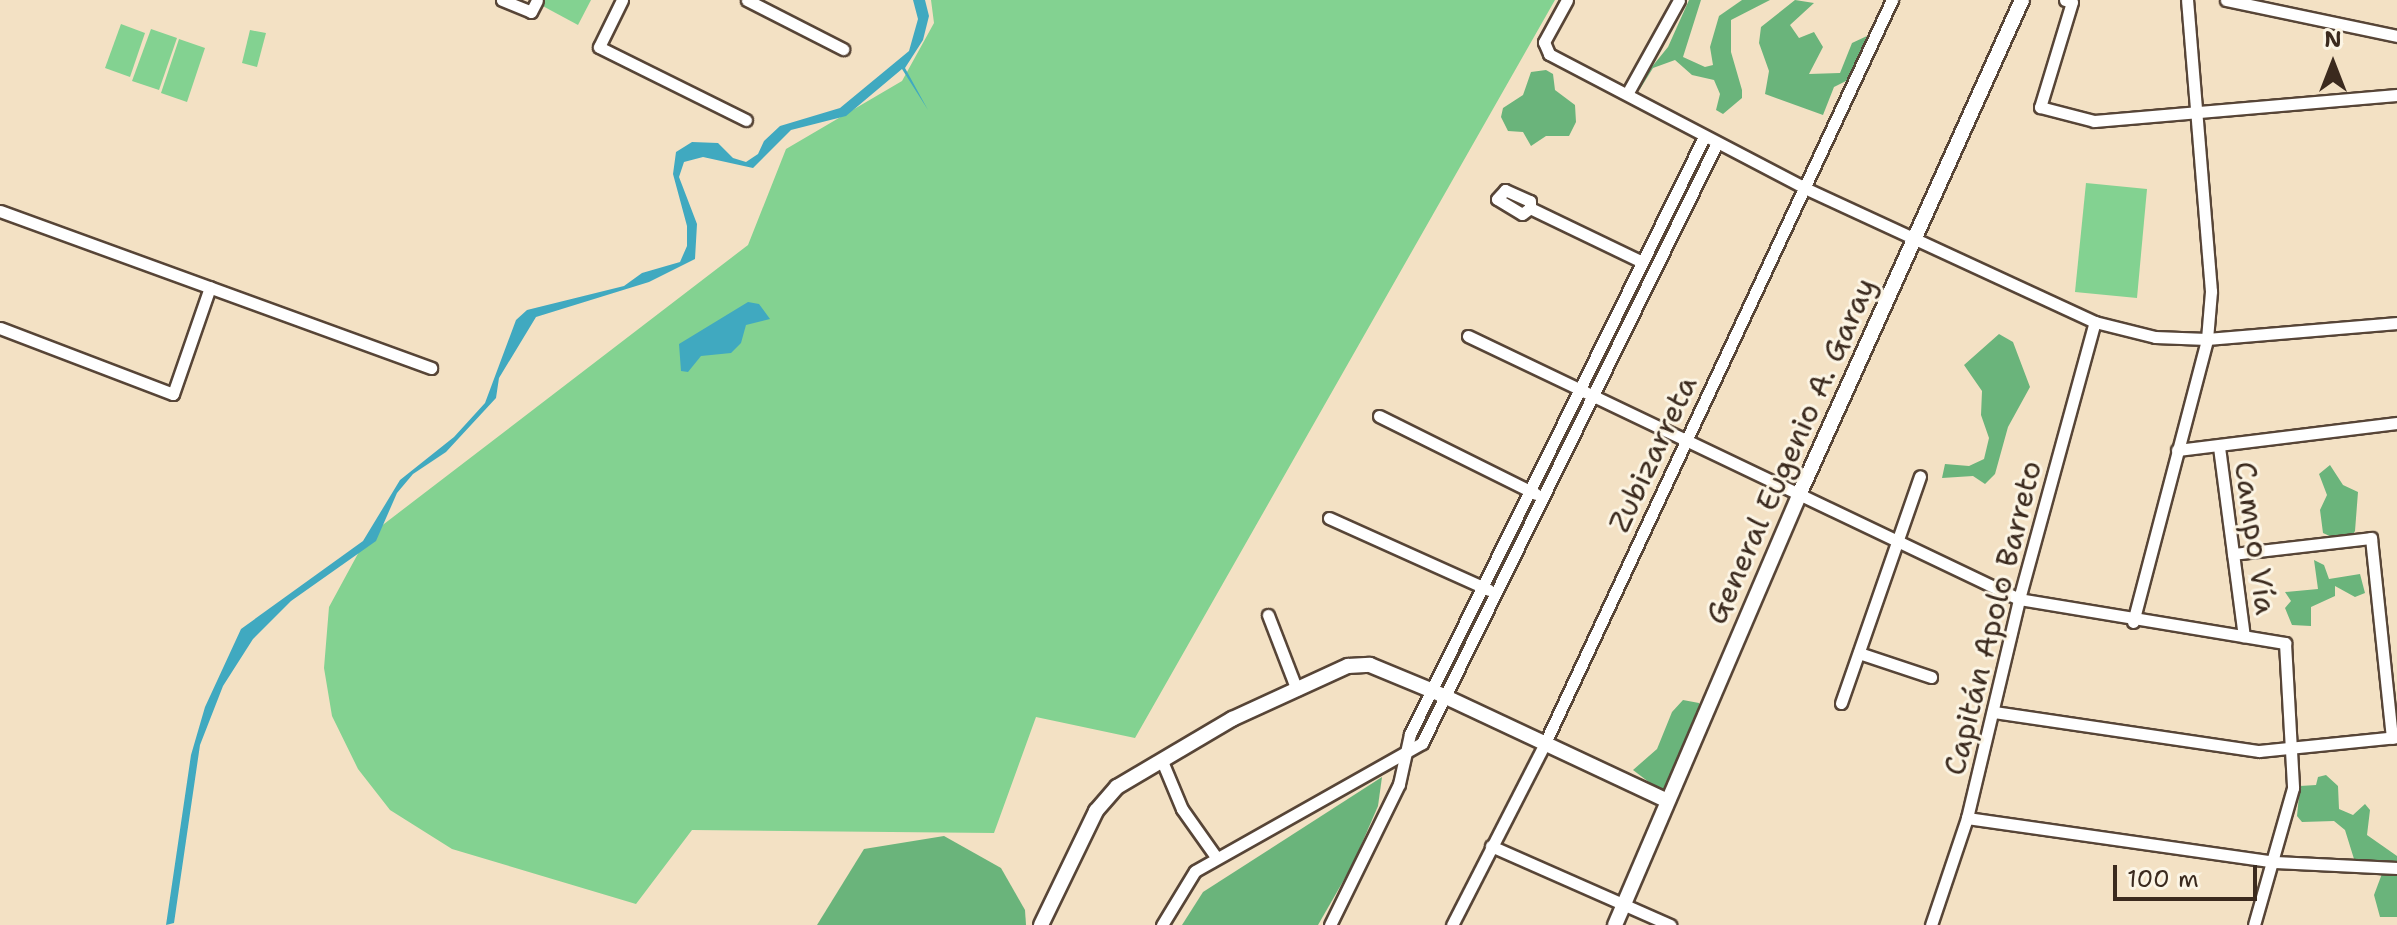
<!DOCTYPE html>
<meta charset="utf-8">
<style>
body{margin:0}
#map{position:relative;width:2397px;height:925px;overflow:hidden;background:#f3e1c4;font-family:"Shantell Sans",sans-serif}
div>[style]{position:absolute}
.green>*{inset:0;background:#83d291}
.forest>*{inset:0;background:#6ab47b}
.water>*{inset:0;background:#40a9c0}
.roads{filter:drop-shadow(2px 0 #574537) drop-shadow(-2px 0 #574537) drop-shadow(0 2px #574537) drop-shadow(0 -2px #574537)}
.minor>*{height:11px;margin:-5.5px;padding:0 5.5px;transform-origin:5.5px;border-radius:5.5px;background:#fff}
.tertiary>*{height:14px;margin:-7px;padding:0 7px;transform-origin:7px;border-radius:7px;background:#fff}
span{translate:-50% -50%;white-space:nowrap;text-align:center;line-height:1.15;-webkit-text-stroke:6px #fcf5e5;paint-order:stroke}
.street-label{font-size:30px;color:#3b2a1e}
.north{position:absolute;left:2293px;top:24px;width:80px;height:80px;-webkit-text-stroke:6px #fcf5e5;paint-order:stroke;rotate:0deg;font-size:22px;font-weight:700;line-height:32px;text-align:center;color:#3b2a1e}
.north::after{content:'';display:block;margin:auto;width:28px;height:36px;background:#3b2a1e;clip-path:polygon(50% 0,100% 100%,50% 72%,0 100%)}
.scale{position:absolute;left:2113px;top:865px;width:144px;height:36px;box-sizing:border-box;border:4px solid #3b2a1e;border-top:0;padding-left:10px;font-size:24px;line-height:28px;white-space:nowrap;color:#3b2a1e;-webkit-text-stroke:6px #fcf5e5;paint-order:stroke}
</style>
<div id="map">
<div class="green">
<div style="clip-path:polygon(541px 0,591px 0,578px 25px,539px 4px)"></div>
<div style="clip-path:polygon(931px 0,1555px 0,1135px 738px,1036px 717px,994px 833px,692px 830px,636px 904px,452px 849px,390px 810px,358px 769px,332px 716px,324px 668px,329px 607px,367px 537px,748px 245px,786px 149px,902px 81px,934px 23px)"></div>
<div style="clip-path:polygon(121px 24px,145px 33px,130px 77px,105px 68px)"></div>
<div style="clip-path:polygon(151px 29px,177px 38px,159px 90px,132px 81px)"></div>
<div style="clip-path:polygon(250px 30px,266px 33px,257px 67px,242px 63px)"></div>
<div style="clip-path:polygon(179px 39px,205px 48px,187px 102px,161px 93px)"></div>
<div style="clip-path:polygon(2086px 183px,2147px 189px,2137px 298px,2075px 292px)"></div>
</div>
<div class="forest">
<div style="clip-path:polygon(1689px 0,1701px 0,1683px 57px,1705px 67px,1713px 65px,1710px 47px,1719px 16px,1742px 0,1770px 0,1731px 20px,1731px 52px,1742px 90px,1742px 98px,1723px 114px,1716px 110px,1720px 94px,1714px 80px,1692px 75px,1675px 60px,1653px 68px,1640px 89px,1633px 90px,1668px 47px)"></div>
<div style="clip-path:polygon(1795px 0,1814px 3px,1790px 25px,1799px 38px,1814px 32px,1823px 47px,1809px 74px,1840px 73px,1852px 43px,1867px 36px,1848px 80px,1834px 87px,1823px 115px,1765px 94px,1769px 71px,1759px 43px,1761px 27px)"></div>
<div style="clip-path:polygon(1546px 70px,1553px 74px,1555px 90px,1575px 105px,1576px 122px,1569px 136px,1546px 136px,1531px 146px,1523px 132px,1508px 131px,1501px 117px,1503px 108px,1523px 95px,1531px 72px)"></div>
<div style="clip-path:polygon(1999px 334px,2013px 342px,2030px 387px,2008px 427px,1995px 474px,1985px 484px,1973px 476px,1942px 478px,1945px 464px,1969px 466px,1984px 459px,1989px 438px,1981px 415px,1982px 391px,1964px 365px)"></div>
<div style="clip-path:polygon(2330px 465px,2343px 485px,2358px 492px,2355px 531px,2347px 544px,2323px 533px,2320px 510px,2327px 495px,2319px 474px)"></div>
<div style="clip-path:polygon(2314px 560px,2324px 565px,2329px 579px,2360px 574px,2365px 593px,2355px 597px,2335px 586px,2335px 596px,2311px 607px,2311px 626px,2292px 625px,2285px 608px,2291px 601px,2285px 592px,2318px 589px)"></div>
<div style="clip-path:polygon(1683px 700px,1699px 703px,1700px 711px,1665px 791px,1658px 789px,1633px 770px,1657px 749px,1672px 712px)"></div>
<div style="clip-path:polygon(2326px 775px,2338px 786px,2339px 809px,2353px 815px,2365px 804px,2370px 810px,2367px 835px,2397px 856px,2397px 917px,2380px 917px,2374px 895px,2383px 871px,2354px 859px,2345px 830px,2334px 821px,2302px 822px,2297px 816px,2300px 786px,2316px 785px,2318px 777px)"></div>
<div style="clip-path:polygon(1382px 777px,1378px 806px,1353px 864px,1318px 925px,1182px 925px,1203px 892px)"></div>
<div style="clip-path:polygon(944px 836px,1001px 868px,1025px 910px,1026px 925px,817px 925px,864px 849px)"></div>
</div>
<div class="water">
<div style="clip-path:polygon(913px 0,925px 0,929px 16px,923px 40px,905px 68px,928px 110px,902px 69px,846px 116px,791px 130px,753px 168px,703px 157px,684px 162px,679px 177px,697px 224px,695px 259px,649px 282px,536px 317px,499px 378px,496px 398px,446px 452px,413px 474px,397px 493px,376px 541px,291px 601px,253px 639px,223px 686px,200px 745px,174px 923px,166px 925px,191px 755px,205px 707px,241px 629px,363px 541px,400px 480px,454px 437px,485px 403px,516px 320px,527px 310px,624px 286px,642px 273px,680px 262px,687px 246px,687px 226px,673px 174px,676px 152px,692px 142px,718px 143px,733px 158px,746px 162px,758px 154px,764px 141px,780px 126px,840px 108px,909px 51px,918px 19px)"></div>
<div style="clip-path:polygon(748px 302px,759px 304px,770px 319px,746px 325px,741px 343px,731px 353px,701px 356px,688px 372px,681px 371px,679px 344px)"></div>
</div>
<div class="roads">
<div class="minor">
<div style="left:502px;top:0;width:31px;rotate:22deg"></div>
<div style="left:531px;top:12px;width:13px;rotate:-63deg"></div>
<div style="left:622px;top:0;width:52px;rotate:116.1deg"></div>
<div style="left:599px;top:47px;width:164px;rotate:26.4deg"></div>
<div style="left:747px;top:0;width:108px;rotate:27deg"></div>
<div style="left:1567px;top:0;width:48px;rotate:118.7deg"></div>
<div style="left:1544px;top:42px;width:13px;rotate:67deg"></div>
<div style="left:1549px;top:54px;width:291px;rotate:27.6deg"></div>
<div style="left:1807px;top:189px;width:317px;rotate:24.8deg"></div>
<div style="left:2095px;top:322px;width:62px;rotate:14deg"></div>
<div style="left:2155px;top:337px;width:52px;rotate:2.2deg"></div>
<div style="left:2207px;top:339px;width:191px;rotate:-4.8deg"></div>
<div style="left:2065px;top:0;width:7px;rotate:16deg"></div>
<div style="left:2072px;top:2px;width:110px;rotate:106.9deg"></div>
<div style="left:2040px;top:107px;width:56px;rotate:14.5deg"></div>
<div style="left:2094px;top:121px;width:304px;rotate:-4.9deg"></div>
<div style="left:2226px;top:0;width:175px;rotate:11.9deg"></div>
<div style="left:1627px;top:94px;width:107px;rotate:-61deg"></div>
<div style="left:1530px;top:208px;width:10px;rotate:143deg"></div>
<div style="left:1522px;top:214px;width:29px;rotate:-149deg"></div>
<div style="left:1497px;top:199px;width:12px;rotate:-48deg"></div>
<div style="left:1505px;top:190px;width:27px;rotate:24deg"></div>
<div style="left:1530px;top:201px;width:7px;rotate:90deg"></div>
<div style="left:1530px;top:208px;width:124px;rotate:25.7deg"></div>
<div style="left:0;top:211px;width:459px;rotate:20deg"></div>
<div style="left:0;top:328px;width:185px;rotate:20.9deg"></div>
<div style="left:173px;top:394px;width:113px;rotate:-70.9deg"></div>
<div style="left:1468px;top:336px;width:611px;rotate:25.52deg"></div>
<div style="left:2019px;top:599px;width:270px;rotate:9.4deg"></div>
<div style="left:2285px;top:643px;width:145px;rotate:86.8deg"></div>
<div style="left:2293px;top:788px;width:142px;rotate:105.9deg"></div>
<div style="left:1379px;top:416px;width:175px;rotate:26.4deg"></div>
<div style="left:2219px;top:447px;width:191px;rotate:82.5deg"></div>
<div style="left:2177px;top:450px;width:222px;rotate:-7deg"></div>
<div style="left:1329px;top:518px;width:175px;rotate:24.2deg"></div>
<div style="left:2233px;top:554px;width:139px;rotate:-6.6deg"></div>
<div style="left:2371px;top:538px;width:201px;rotate:84deg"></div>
<div style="left:1268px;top:615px;width:80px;rotate:68.9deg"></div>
<div style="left:2133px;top:622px;width:293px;rotate:-75.3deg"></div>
<div style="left:2207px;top:339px;width:48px;rotate:-85.2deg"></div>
<div style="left:2211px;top:291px;width:292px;rotate:-94.7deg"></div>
<div style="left:1859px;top:653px;width:76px;rotate:18.4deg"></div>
<div style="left:1841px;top:703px;width:240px;rotate:-70.8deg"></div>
<div style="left:1994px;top:712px;width:268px;rotate:8.4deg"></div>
<div style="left:2259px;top:751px;width:139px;rotate:-5.8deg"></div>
<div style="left:1162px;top:761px;width:52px;rotate:67.4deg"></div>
<div style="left:1182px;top:809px;width:59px;rotate:54.7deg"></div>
<div style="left:1967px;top:818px;width:311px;rotate:8.1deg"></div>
<div style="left:2275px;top:862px;width:122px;rotate:2.8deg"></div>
<div style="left:1491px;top:846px;width:196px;rotate:23.8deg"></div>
<div style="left:1162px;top:925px;width:63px;rotate:-58.6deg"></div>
<div style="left:1195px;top:871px;width:261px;rotate:-29.4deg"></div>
<div style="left:1422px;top:743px;width:669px;rotate:-63.82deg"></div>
<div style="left:1330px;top:925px;width:157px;rotate:-63.9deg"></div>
<div style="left:1399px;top:784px;width:51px;rotate:-77.6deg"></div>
<div style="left:1410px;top:734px;width:665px;rotate:-63.78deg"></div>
<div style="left:1452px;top:925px;width:204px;rotate:-62.9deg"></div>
<div style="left:1545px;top:743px;width:820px;rotate:-64.97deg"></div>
<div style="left:1931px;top:925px;width:113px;rotate:-71.4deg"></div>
<div style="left:1967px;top:818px;width:225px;rotate:-76.6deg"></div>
<div style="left:2019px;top:599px;width:287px;rotate:-74.7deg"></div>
</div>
<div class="tertiary">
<div style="left:1041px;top:925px;width:127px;rotate:-64.2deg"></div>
<div style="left:1096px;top:811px;width:32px;rotate:-49deg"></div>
<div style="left:1117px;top:787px;width:134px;rotate:-30.6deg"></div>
<div style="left:1232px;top:719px;width:128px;rotate:-24.6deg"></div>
<div style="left:1348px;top:666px;width:22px;rotate:-3deg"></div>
<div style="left:1370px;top:665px;width:68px;rotate:22.4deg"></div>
<div style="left:1433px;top:691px;width:257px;rotate:25.1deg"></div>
<div style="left:1615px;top:925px;width:465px;rotate:-66.8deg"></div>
<div style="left:1798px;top:497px;width:545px;rotate:-65.74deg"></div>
</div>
</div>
<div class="street-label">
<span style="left:1791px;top:451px;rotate:-66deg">General Eugenio A. Garay</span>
<span style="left:1653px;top:454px;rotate:-65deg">Zubizarreta</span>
<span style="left:2255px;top:538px;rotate:82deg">Campo Vía</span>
<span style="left:1993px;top:618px;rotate:-76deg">Capitán Apolo Barreto</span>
</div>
<div class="north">N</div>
<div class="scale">100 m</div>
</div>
